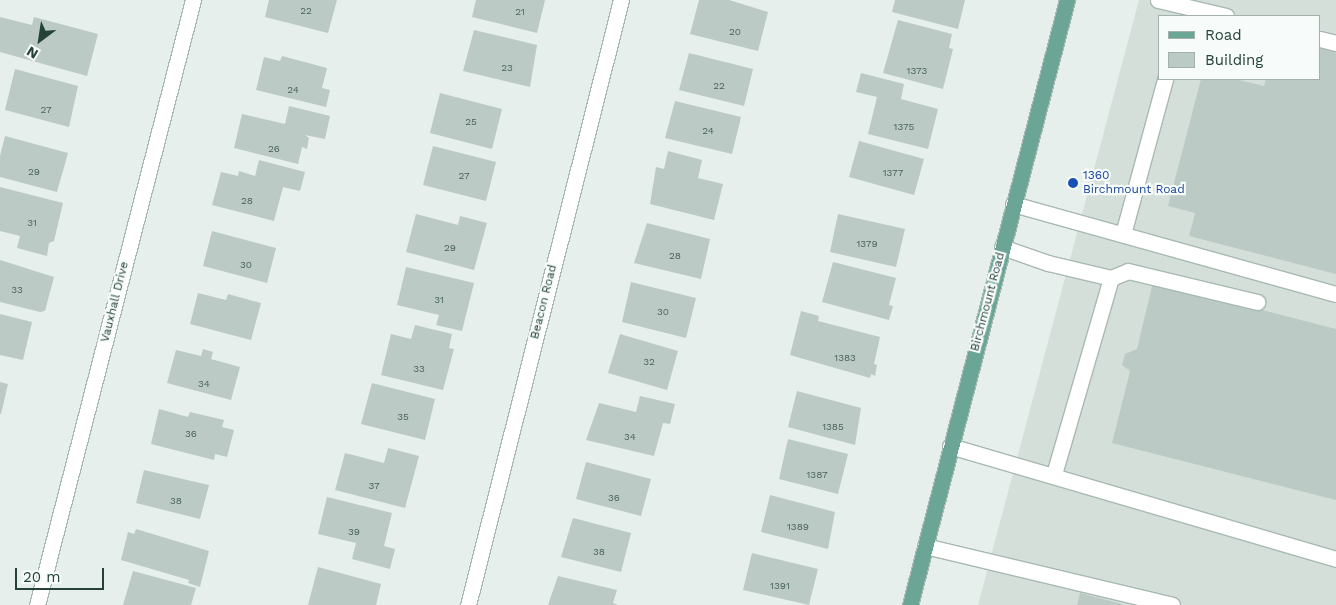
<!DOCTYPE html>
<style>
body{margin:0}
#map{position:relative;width:1336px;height:605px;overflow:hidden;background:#e6efeb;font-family:"Work Sans",sans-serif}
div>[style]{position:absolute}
.built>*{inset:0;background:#d4dfda}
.building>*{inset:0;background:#bbcac4}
.roads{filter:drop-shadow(1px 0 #a8b8b2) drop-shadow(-1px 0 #a8b8b2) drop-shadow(0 1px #a8b8b2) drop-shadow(0 -1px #a8b8b2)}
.minor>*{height:15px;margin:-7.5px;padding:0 7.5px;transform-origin:7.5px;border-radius:7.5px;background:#fff}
.major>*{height:15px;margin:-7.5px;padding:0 7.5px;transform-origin:7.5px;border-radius:7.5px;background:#6aa596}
.dots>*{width:14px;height:14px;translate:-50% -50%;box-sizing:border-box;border:2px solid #f7fbf9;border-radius:50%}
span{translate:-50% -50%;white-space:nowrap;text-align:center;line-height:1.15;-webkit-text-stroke:4.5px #f7fbf9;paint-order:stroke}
.number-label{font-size:10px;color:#4a645c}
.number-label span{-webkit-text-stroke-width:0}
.transit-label{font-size:12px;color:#164399}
.left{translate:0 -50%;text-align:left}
.street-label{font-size:12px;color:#24423a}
.legend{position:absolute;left:1158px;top:15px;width:162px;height:65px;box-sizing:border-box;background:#f7fbf9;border:1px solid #a3b1ad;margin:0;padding:6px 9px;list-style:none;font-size:15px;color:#24423a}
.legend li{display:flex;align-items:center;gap:10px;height:25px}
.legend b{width:25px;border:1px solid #a3b1ad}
.north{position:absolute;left:15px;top:15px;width:50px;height:50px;-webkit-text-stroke:4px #f7fbf9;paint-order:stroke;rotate:211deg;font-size:14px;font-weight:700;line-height:20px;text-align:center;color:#24423a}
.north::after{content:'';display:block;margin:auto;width:18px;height:22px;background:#24423a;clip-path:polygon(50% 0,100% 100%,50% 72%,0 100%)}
.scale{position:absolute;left:15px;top:568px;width:89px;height:22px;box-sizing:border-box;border:2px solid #24423a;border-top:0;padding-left:6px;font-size:15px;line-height:18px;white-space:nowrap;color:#24423a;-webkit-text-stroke:4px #f7fbf9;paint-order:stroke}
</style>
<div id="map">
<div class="built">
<div style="clip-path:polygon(evenodd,1139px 0,1336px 0,1336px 605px,978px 605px,1139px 0,1160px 16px,1320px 16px,1320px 79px,1160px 79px,1160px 16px)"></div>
</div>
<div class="building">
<div style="clip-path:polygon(269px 0,337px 0,328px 33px,265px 17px)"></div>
<div style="clip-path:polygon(476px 0,545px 0,537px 33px,472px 17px)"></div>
<div style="clip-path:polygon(699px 0,729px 0,768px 12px,758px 51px,690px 34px)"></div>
<div style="clip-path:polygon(895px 0,965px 0,958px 29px,892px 12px)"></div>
<div style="clip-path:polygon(0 17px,32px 25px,34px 17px,98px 34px,87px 76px,0 52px)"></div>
<div style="clip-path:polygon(898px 20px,952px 34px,949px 48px,953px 49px,943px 89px,883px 73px)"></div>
<div style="clip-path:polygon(474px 30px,537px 45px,530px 87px,463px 71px)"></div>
<div style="clip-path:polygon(1320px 45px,1336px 49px,1336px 274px,1189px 236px,1195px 213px,1168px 206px,1201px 79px,1235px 79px,1264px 86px,1266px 79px,1320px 79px)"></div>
<div style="clip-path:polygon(689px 53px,753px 69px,744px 106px,679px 90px)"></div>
<div style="clip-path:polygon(282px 56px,327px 68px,322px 88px,330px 90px,326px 107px,256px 90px,264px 57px,280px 61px)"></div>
<div style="clip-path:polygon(15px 69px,78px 86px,69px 127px,5px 110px)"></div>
<div style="clip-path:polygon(861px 73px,904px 84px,901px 99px,938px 109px,928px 149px,868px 134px,877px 97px,856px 92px)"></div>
<div style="clip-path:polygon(440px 93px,502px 109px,492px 149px,430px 133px)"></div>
<div style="clip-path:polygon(675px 101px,741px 117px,732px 154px,665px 138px)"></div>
<div style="clip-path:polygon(289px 106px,330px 116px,325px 139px,305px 135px,309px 138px,307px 149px,302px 147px,298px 164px,234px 148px,242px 114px,285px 124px)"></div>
<div style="clip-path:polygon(5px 136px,68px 153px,57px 192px,0 177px,0 156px)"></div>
<div style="clip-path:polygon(859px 141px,924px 159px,914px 195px,849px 177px)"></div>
<div style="clip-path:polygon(433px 146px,496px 162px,486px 201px,423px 185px)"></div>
<div style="clip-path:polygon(668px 151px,702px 160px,698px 178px,723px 184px,714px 220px,650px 204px,656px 167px,664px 169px)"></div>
<div style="clip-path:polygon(259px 160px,305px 172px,300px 191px,283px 187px,274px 221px,212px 205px,221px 172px,238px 176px,239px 171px,255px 176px)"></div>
<div style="clip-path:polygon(0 187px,63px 203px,54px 241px,49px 243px,47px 256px,17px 248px,20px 236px,0 231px)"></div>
<div style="clip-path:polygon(416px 214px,458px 225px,460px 216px,487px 223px,474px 270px,406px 252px)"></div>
<div style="clip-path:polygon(838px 214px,905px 229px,896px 267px,830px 252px)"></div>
<div style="clip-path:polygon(647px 223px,710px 239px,701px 279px,634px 263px)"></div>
<div style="clip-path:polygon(212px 231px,276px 248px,267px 283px,203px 266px)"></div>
<div style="clip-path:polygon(0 260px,54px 277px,45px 311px,40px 312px,0 302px)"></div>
<div style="clip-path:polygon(833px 262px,896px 278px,889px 305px,893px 306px,889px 320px,822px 302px)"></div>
<div style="clip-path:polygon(406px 267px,474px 283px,462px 331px,436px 325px,439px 315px,397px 305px)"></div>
<div style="clip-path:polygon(631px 282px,696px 298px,686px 338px,622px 322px)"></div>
<div style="clip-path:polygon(1153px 282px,1336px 329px,1336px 500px,1112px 443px,1130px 371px,1122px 365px,1125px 354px,1137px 349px)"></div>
<div style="clip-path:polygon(198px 293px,226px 300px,228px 294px,261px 303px,251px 340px,190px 324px)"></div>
<div style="clip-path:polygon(801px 311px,819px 316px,818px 321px,880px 337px,874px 364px,877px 365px,875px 376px,871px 374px,870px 378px,790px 355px)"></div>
<div style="clip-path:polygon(0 314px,32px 322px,23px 360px,0 355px)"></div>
<div style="clip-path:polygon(415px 325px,452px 334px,449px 348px,454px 349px,443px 390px,381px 375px,391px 334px,411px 339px)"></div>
<div style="clip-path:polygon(620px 334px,678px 351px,667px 390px,608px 373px)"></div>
<div style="clip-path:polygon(203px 349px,213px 352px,211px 359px,240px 367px,231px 400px,167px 383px,176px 350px,201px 356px)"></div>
<div style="clip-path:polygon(0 382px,8px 384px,1px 414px,0 414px)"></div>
<div style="clip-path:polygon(372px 383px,435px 399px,425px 440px,361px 424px)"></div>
<div style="clip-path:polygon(797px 391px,861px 408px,855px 445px,788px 427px)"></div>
<div style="clip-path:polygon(640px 396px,675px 404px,670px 424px,663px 423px,654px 456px,586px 440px,599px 403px,636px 412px)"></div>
<div style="clip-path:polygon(159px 409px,188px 417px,190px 412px,224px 420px,222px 427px,234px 430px,227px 457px,215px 454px,214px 460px,151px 444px)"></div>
<div style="clip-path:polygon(788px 439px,848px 454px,838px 494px,779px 479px)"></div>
<div style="clip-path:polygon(388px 448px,419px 456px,405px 508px,335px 490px,345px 453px,384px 463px)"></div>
<div style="clip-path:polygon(586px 462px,651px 479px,641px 516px,576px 499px)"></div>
<div style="clip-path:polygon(144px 470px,209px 485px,200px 519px,136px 503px)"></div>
<div style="clip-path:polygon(770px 495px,835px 512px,828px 549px,761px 532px)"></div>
<div style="clip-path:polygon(327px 497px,392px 513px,384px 546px,395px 549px,390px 569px,352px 559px,356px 543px,318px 534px)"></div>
<div style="clip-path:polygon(573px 518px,631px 533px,621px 572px,561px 557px)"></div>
<div style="clip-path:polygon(136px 529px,209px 551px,200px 587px,188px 583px,189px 580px,121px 560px,128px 532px,134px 534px)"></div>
<div style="clip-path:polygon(752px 553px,818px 569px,809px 605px,743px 590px)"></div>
<div style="clip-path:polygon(318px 567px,381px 584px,376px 605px,308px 605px)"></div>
<div style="clip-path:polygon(133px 571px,196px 588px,191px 605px,123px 605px)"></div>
<div style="clip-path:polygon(558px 576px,617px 590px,613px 603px,618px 605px,548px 605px)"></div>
<div style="clip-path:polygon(1080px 593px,1122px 604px,1122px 605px,1077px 605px)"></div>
</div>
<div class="roads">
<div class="minor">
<div style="left:1158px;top:0;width:70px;rotate:13.2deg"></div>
<div style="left:1320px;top:39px;width:16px;rotate:14deg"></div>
<div style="left:1013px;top:204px;width:335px;rotate:15.6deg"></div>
<div style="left:1123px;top:234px;width:161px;rotate:-74.8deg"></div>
<div style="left:1002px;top:247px;width:49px;rotate:19.2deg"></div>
<div style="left:1048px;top:263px;width:65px;rotate:13.4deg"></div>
<div style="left:1111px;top:278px;width:204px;rotate:106.2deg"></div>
<div style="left:1111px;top:278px;width:18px;rotate:-22deg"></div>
<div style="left:1128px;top:271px;width:133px;rotate:13.5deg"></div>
<div style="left:950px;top:446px;width:402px;rotate:16.3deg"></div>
<div style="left:925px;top:546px;width:254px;rotate:13.4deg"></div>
<div style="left:37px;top:605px;width:625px;rotate:-75.54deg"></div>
<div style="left:468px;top:605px;width:624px;rotate:-75.81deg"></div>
</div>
<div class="major">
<div style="left:910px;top:605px;width:625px;rotate:-75.45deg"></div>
</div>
</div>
<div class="dots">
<div style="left:1073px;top:183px;background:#1a4fb4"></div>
</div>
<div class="number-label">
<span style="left:306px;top:11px">22</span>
<span style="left:520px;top:12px">21</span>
<span style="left:735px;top:32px">20</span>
<span style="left:507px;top:68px">23</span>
<span style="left:917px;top:71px">1373</span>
<span style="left:719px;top:86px">22</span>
<span style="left:293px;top:90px">24</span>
<span style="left:46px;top:110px">27</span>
<span style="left:471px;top:122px">25</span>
<span style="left:904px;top:127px">1375</span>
<span style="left:708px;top:131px">24</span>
<span style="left:274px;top:149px">26</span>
<span style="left:34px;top:172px">29</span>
<span style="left:893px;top:173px">1377</span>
<span style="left:464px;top:176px">27</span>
<span style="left:247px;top:201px">28</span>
<span style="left:32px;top:223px">31</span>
<span style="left:867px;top:244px">1379</span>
<span style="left:450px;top:248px">29</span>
<span style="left:675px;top:256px">28</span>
<span style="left:246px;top:265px">30</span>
<span style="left:17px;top:290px">33</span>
<span style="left:439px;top:300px">31</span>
<span style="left:663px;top:312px">30</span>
<span style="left:845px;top:358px">1383</span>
<span style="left:649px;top:362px">32</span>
<span style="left:419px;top:369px">33</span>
<span style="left:204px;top:384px">34</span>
<span style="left:403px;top:417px">35</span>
<span style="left:833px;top:427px">1385</span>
<span style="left:191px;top:434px">36</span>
<span style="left:630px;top:437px">34</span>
<span style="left:817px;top:475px">1387</span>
<span style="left:374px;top:486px">37</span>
<span style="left:614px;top:498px">36</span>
<span style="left:176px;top:501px">38</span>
<span style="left:798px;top:527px">1389</span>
<span style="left:354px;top:532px">39</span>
<span style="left:599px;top:552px">38</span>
<span style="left:780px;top:586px">1391</span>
</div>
<div class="transit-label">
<span class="left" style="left:1083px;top:183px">1360<br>Birchmount Road</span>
</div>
<div class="street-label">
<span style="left:115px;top:302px;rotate:-76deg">Vauxhall Drive</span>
<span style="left:544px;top:302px;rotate:-76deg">Beacon Road</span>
<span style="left:988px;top:302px;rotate:-75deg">Birchmount Road</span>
</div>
<ul class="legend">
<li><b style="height:6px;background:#6aa596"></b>Road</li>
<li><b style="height:14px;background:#bbcac4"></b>Building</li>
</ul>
<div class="north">N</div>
<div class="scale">20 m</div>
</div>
